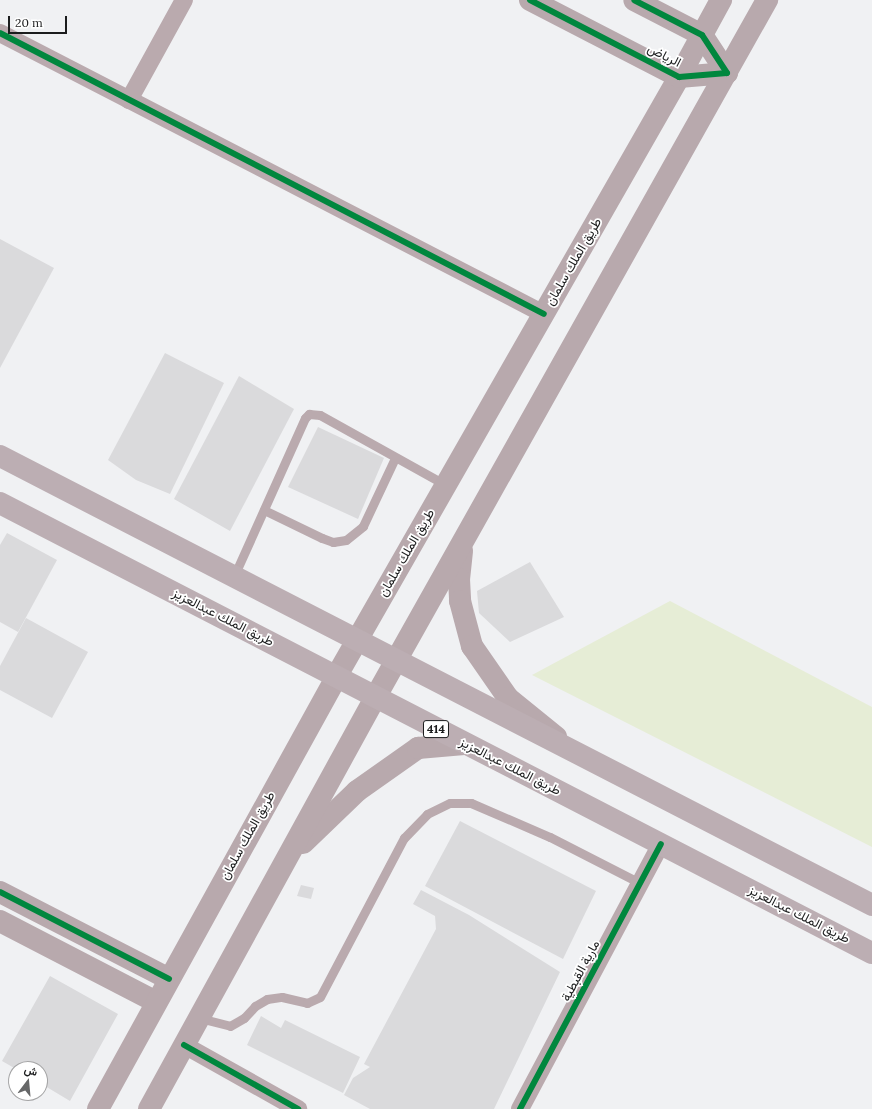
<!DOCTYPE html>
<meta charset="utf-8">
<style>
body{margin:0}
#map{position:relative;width:872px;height:1109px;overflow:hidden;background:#f0f1f3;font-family:Lora,Vazirmatn,serif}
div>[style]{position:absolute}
.green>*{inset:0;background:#e6edd6}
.building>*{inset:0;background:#dadadc}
.lane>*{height:9px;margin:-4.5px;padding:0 4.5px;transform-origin:4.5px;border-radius:4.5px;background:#baaaae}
.street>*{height:18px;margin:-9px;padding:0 9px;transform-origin:9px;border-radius:9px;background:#baaaae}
.secondary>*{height:22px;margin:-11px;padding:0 11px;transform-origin:11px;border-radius:11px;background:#b8a9ad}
.highway>*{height:22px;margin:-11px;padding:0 11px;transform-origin:11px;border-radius:11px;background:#bcaeb3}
.cycleway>*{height:6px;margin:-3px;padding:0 3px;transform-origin:3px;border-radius:3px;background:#00873e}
span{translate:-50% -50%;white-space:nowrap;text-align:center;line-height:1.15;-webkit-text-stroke:3.5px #fff;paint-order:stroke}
.shield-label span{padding:1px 3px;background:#fff;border:1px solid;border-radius:3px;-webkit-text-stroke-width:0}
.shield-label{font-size:12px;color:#1b1c1d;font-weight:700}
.street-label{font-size:13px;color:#1b1c1d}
.north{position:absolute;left:8px;top:1061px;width:40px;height:40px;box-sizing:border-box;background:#fff;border:1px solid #a4a4a5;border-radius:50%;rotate:16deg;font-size:11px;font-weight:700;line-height:16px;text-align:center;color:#1b1c1d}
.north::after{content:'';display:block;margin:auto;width:14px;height:18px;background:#666768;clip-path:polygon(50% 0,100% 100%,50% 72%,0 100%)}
.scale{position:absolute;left:8px;top:16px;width:59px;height:18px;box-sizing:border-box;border:2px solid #1b1c1d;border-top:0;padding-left:5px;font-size:12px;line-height:14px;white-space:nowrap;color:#1b1c1d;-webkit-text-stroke:3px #fff;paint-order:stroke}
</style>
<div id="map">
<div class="green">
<div style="clip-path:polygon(670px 601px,872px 707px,872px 847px,532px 675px)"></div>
</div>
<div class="building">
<div style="clip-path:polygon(0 239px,54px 268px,0 368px)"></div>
<div style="clip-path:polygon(165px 353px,224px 383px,170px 494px,136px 480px,108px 460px)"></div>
<div style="clip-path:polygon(239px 376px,294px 409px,230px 531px,174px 499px)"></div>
<div style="clip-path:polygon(318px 427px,384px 458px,358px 519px,288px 487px)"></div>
<div style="clip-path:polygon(7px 533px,57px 560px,18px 632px,0 622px,0 545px)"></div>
<div style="clip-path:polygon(530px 562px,564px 617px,510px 642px,479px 613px,477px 591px)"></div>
<div style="clip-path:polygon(26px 618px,88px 652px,52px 718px,0 690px,0 666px)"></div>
<div style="clip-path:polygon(460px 821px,596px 891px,563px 959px,425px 886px)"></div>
<div style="clip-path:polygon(301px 885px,314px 888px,311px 899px,297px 896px)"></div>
<div style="clip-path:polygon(421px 890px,469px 915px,560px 972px,494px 1109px,370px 1109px,344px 1095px,353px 1078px,370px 1067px,364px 1064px,436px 929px,435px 916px,413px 904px)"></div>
<div style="clip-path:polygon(50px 976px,118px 1014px,70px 1101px,40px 1083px,40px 1069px,16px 1069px,2px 1061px)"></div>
<div style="clip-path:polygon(261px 1016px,281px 1028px,285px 1020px,360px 1057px,343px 1093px,247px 1045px)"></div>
</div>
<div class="lane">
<div style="left:264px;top:510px;width:64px;rotate:25.8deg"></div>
<div style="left:322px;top:538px;width:12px;rotate:20deg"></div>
<div style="left:333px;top:542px;width:13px;rotate:-9deg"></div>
<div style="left:346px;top:540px;width:22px;rotate:-39deg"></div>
<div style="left:363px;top:526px;width:75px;rotate:-64.8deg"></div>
<div style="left:234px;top:576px;width:173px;rotate:-65.8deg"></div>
<div style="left:305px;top:418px;width:6px;rotate:-45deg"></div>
<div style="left:309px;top:414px;width:11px;rotate:5deg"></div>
<div style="left:320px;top:415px;width:144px;rotate:29.1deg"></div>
<div style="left:199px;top:1018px;width:32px;rotate:14deg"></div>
<div style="left:230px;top:1026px;width:16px;rotate:-30deg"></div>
<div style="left:244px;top:1018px;width:16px;rotate:-47deg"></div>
<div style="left:255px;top:1006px;width:14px;rotate:-30deg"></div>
<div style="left:267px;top:999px;width:15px;rotate:-8deg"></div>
<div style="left:282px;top:997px;width:26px;rotate:13deg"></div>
<div style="left:307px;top:1003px;width:14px;rotate:-25deg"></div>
<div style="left:320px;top:997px;width:180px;rotate:-62.2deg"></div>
<div style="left:404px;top:838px;width:33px;rotate:-46deg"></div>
<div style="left:427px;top:814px;width:25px;rotate:-26deg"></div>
<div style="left:450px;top:803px;width:21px"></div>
<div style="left:471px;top:803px;width:86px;rotate:23.3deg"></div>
<div style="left:550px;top:837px;width:101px;rotate:27.1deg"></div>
</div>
<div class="street">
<div style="left:0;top:33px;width:612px;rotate:27.32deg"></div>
<div style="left:129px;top:100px;width:114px;rotate:-61.2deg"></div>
<div style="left:184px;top:1045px;width:131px;rotate:29.3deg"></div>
<div style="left:520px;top:1109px;width:300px;rotate:-62deg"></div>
</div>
<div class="secondary">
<div style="left:530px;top:0;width:168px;rotate:27.3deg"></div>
<div style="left:679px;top:77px;width:48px;rotate:-4.8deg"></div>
<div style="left:727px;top:73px;width:45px;rotate:-123.3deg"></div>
<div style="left:702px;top:35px;width:76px;rotate:-152.8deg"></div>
<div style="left:462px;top:551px;width:28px;rotate:96deg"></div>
<div style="left:459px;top:579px;width:22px;rotate:87deg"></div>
<div style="left:460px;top:601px;width:47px;rotate:75.1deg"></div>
<div style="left:472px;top:646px;width:63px;rotate:55.3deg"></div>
<div style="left:508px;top:698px;width:62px;rotate:39.1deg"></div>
<div style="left:303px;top:843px;width:75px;rotate:-43.9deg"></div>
<div style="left:357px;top:791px;width:75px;rotate:-35.2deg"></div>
<div style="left:418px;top:748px;width:46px;rotate:-5deg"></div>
<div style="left:0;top:892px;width:190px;rotate:27.2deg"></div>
<div style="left:0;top:921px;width:176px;rotate:27.4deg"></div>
<div style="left:98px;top:1109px;width:493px;rotate:-61.1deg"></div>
<div style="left:336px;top:677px;width:691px;rotate:-60.24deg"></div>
<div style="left:679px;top:77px;width:88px;rotate:-61.4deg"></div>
<div style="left:149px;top:1109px;width:469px;rotate:-61.2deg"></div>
<div style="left:375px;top:698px;width:801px;rotate:-60.68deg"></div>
</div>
<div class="highway">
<div style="left:0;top:456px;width:981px;rotate:27.24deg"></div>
<div style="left:0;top:503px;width:981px;rotate:27.3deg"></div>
</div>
<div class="cycleway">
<div style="left:530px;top:0;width:168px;rotate:27.3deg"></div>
<div style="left:679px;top:77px;width:48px;rotate:-4.8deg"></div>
<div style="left:727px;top:73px;width:45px;rotate:-123.3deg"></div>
<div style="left:702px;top:35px;width:76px;rotate:-152.8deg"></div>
<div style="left:0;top:33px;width:612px;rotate:27.32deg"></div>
<div style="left:0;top:892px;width:190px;rotate:27.2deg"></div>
<div style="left:184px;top:1045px;width:131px;rotate:29.3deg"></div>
<div style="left:520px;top:1109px;width:300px;rotate:-62deg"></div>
</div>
<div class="shield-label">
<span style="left:436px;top:729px">414</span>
</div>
<div class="street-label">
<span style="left:664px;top:56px;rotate:27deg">الرياض</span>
<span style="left:574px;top:262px;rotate:-60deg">طريق الملك سلمان</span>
<span style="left:407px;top:553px;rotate:-60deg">طريق الملك سلمان</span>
<span style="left:223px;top:618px;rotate:27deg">طريق الملك عبدالعزيز</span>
<span style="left:510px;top:767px;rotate:27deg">طريق الملك عبدالعزيز</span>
<span style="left:248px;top:836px;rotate:-61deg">طريق الملك سلمان</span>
<span style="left:799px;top:915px;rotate:27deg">طريق الملك عبدالعزيز</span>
<span style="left:581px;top:971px;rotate:-62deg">مارية القبطية</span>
</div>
<div class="north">ش</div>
<div class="scale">20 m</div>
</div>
